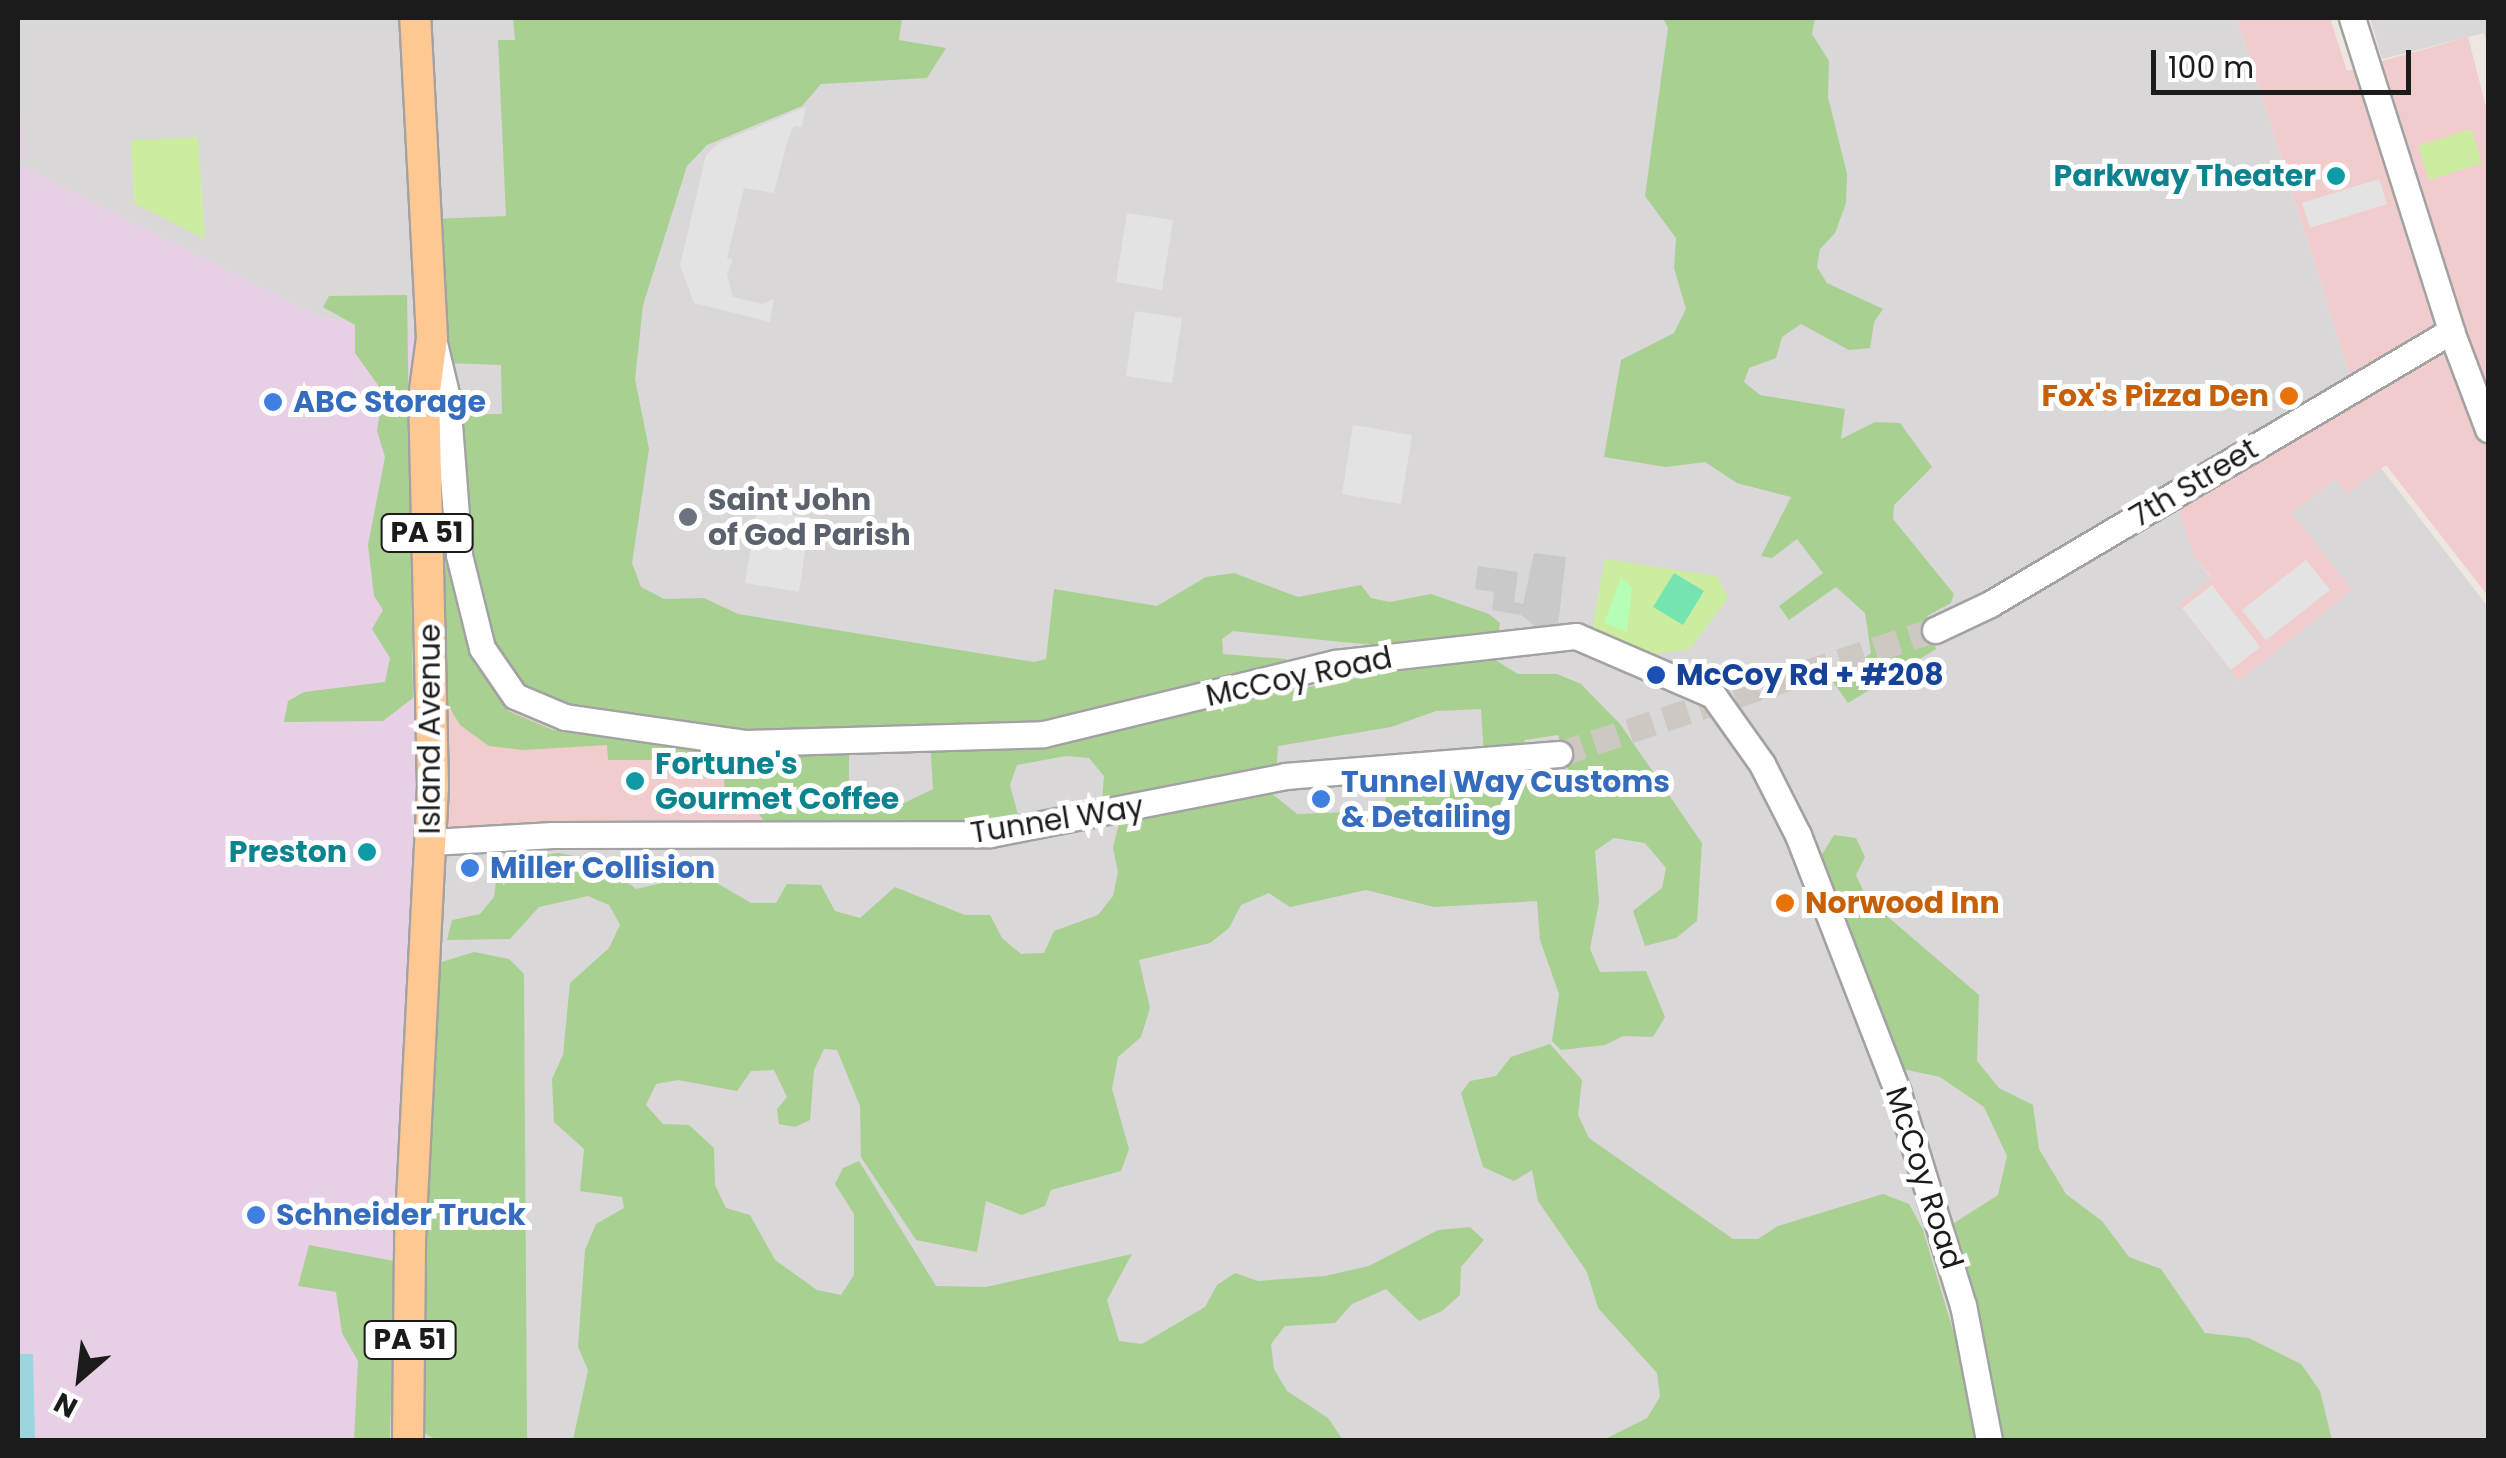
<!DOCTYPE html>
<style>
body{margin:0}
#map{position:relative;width:2506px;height:1458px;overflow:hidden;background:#eee7df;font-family:Poppins,sans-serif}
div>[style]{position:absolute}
.residential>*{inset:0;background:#d9d7d8}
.commercial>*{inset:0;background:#f1cccd}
.industrial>*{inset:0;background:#e7d0e5}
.religious>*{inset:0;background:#c9c9c9}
.grass>*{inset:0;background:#cced9f}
.forest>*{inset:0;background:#a8d090}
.park>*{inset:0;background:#b6fdb6}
.pitch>*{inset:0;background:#75e4b0}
.parking>*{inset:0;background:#e3e3e3}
.water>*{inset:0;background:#9bd6df}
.minor-tunnel>*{height:25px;margin-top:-12.5px;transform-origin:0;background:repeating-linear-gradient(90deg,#cec8c2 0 25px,transparent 0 37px)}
.roads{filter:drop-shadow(2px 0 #a2a2a2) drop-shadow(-2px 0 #a2a2a2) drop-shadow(0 2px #a2a2a2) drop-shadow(0 -2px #a2a2a2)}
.minor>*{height:25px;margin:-12.5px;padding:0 12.5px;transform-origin:12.5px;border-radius:12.5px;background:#fff}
.major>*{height:30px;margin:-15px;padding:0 15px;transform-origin:15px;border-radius:15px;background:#ffc792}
.dots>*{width:28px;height:28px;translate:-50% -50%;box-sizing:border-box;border:5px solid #fff;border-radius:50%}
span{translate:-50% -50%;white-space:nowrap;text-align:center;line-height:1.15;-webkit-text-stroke:10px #fff;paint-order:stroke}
.shield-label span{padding:2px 8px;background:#fff;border:2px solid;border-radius:8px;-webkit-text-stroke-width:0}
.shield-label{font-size:28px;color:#1b1b1b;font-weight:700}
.culture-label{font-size:30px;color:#0d838f;font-weight:700}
.right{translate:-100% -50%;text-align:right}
.left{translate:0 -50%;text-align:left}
.food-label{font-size:30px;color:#c56008;font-weight:700}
.shop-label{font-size:30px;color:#366cbe;font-weight:700}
.street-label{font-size:30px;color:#1b1b1b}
.worship-label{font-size:30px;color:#5b616d;font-weight:700}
.transit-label{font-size:30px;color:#164399;font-weight:700}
.frame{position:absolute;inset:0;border:20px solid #1b1b1b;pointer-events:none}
.north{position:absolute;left:30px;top:1328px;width:100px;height:100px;-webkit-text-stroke:8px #fff;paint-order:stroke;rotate:208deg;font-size:28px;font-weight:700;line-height:40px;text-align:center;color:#1b1b1b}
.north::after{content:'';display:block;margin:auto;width:35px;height:45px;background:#1b1b1b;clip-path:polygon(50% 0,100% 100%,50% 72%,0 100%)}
.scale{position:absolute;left:2151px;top:50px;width:260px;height:45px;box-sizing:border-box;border:5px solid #1b1b1b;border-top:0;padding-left:12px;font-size:30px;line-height:35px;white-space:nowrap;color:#1b1b1b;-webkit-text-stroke:8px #fff;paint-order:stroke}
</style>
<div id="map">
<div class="residential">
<div style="clip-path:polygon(18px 18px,2237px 18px,2354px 388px,2194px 556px,2212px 579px,2179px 605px,2239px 681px,2292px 513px,2335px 479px,2348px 493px,2381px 468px,2488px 607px,2488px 1440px,408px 1440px,431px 842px,565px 717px,432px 338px,321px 317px,18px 165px)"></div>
<div style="clip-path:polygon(2370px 18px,2488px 18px,2488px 47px,2484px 33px,2382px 59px)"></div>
</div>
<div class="commercial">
<div style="clip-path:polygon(2237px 18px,2330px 18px,2347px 71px,2468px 37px,2488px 115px,2488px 596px,2386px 465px,2347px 494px,2335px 479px,2292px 513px,2352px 590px,2239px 681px,2178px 605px,2212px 578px,2194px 556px,2174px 495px,2354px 388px)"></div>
<div style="clip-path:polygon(447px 398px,746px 743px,802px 836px,431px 842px,430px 615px)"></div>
</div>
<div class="industrial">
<div style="clip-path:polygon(18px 88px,24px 148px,19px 165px,321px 317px,432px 338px,408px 1440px,18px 1440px)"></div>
</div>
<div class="religious">
<div style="clip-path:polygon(1534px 553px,1566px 557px,1558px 625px,1538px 628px,1521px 615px,1492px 610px,1494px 592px,1475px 589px,1478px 566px,1518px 572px,1514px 602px,1523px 604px)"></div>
</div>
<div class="grass">
<div style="clip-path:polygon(2471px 129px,2482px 163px,2429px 180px,2418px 146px)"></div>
<div style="clip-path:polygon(198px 137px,205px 239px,134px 203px,131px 140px)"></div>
<div style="clip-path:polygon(1605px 559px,1717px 576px,1728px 598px,1690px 649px,1654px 654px,1592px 630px)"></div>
</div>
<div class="forest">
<div style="clip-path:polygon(513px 18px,902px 18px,899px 40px,946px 48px,927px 78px,821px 84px,802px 106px,707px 145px,687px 166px,643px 305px,635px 379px,649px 449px,632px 563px,641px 587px,664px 599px,704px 598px,738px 614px,1034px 662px,1046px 659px,1054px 589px,1157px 606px,1206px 577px,1234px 573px,1298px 597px,1361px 585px,1371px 598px,1390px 602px,1431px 594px,1489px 614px,1500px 623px,1498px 637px,1383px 646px,1233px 631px,1222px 639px,1223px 654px,1286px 659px,1297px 669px,1137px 715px,755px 743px,523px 696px,491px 661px,473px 606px,453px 414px,502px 414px,501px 365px,445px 363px,433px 219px,506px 216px,498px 40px,515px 40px)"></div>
<div style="clip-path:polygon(1663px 18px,1815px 18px,1812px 34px,1829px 61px,1828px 97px,1847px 174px,1846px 203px,1835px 233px,1820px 249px,1817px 267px,1827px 283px,1883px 309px,1874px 322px,1870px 348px,1849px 350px,1801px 324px,1782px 337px,1776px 358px,1749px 368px,1744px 382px,1760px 395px,1845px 409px,1841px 439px,1875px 422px,1900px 423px,1932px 467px,1894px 505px,1893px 519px,1954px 594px,1951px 603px,1927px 616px,1936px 649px,1848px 703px,1833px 682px,1871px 653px,1865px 613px,1836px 587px,1789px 620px,1779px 606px,1823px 573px,1797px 539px,1772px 558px,1761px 556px,1791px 497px,1737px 483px,1705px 462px,1666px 467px,1604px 457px,1621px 360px,1674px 333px,1686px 309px,1674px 268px,1676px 238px,1645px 196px,1668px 28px)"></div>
<div style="clip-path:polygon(407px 295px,413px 698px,383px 721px,284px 722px,288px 701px,304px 692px,385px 682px,390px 658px,372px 629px,383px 610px,374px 596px,368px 545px,385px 457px,377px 431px,383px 392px,355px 353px,355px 325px,323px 307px,329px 296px)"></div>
<div style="clip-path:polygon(446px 537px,467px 641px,508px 711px,553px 730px,849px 746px,849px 798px,898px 806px,933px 789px,930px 741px,1138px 718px,1363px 677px,1408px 657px,1479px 650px,1518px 674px,1557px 674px,1581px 684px,1620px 724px,1702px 843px,1697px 921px,1676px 938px,1645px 946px,1633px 911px,1662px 888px,1666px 868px,1645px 843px,1614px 838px,1595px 851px,1599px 902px,1590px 949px,1600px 972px,1646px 971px,1665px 1017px,1653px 1037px,1623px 1036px,1605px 1045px,1561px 1050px,1552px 1041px,1559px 994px,1540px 940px,1537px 901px,1434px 907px,1366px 890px,1290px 907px,1269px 893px,1241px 905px,1229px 928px,1210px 943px,1139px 960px,1150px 1008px,1141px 1037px,1118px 1057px,1112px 1089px,1129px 1149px,1121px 1171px,1051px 1190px,1045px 1206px,1022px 1215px,986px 1201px,977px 1252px,916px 1240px,861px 1157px,860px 1106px,837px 1050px,824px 1049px,814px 1070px,810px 1120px,795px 1127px,779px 1124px,777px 1109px,787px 1097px,774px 1070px,751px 1071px,737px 1091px,678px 1080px,656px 1084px,646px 1105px,663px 1124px,689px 1125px,714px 1148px,715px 1185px,726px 1208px,750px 1215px,775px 1260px,817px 1290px,841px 1295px,854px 1275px,854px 1214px,835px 1184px,843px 1168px,859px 1161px,936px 1286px,986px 1287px,1132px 1254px,1107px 1300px,1119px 1341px,1142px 1344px,1205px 1307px,1217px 1285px,1235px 1273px,1258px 1281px,1325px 1276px,1369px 1266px,1438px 1230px,1470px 1227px,1484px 1240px,1461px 1267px,1460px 1295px,1442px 1311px,1419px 1321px,1386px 1289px,1352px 1304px,1335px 1323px,1285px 1326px,1271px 1344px,1274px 1369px,1287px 1391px,1328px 1418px,1343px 1440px,573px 1440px,588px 1370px,578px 1347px,585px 1250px,596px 1224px,624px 1208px,622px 1197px,580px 1191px,584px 1149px,554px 1122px,552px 1079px,563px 1055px,570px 983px,609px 948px,620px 925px,609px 905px,588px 896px,539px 907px,510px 939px,447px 940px,452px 920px,480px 914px,494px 897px,497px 874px,515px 858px,559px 853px,600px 861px,636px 889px,684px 878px,710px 879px,751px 903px,776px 903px,787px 884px,821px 885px,835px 911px,860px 918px,895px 887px,965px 915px,990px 915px,1002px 938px,1021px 954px,1044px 953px,1054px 931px,1098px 915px,1113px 896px,1118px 872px,1113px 848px,1121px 815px,1270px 792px,1297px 814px,1384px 811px,1387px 791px,1569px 771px,1558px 735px,1525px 740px,1513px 757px,1484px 758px,1481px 709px,1436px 711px,1391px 727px,1278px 746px,1276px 774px,1101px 812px,1104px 776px,1089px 758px,1066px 756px,1017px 765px,1010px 785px,1021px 826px,772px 832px,756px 810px,725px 806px,724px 775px,684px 775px,684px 765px,658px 760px,608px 760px,607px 745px,523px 750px,489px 746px,460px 725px,440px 692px,438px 555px)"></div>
<div style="clip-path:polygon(1834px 835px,1856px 838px,1865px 857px,1856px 875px,1867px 899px,1979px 995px,1977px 1061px,1999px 1088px,2033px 1105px,2039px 1149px,2066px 1194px,2102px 1221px,2129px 1257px,2161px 1269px,2205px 1333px,2249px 1338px,2301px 1364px,2320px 1391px,2332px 1440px,1992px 1440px,1951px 1225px,1998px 1195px,2007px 1156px,1984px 1107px,1940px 1077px,1889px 1066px,1813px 869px)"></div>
<div style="clip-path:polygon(474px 952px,509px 959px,524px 974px,527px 1440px,437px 1440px,411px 1426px,426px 967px)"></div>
<div style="clip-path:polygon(1550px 1044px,1582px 1080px,1578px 1115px,1589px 1138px,1733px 1239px,1758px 1239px,1778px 1226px,1883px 1194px,1909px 1204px,1923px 1230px,1974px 1401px,1979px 1440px,1603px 1440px,1647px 1418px,1660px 1397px,1657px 1373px,1598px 1308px,1587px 1272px,1538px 1201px,1532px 1170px,1514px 1181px,1483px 1167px,1461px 1093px,1470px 1081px,1496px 1076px,1511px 1057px)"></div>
<div style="clip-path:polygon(309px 1245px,394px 1261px,390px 1440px,354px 1440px,358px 1361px,342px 1333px,336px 1292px,298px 1286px)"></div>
</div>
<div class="park">
<div style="clip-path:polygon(1621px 578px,1632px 587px,1627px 632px,1604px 623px)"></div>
</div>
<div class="pitch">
<div style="clip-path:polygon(1674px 573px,1704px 591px,1683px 625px,1653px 607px)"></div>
</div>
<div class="parking">
<div style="clip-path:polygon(806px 107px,802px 127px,794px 126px,787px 142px,774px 193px,744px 188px,727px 258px,733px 260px,727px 274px,733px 297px,762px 304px,774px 299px,770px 322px,694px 303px,680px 265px,706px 155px,719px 143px)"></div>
<div style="clip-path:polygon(2379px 179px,2387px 204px,2310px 228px,2302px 203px)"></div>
<div style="clip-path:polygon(1127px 213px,1173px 220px,1162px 290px,1116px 282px)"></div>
<div style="clip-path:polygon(1135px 311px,1182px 318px,1172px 383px,1126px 376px)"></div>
<div style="clip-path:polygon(1353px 425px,1412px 435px,1401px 504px,1342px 494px)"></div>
<div style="clip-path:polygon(757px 509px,810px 518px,799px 592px,745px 583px)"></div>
<div style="clip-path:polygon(2306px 560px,2330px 590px,2266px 640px,2242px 610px)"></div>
<div style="clip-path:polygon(2212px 585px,2260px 647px,2231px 670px,2182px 608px)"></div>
</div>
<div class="water">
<div style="clip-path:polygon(33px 1354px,35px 1440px,18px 1440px,18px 1354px)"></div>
</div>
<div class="minor-tunnel">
<div style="left:1559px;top:754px;width:396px;rotate:-18.3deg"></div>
</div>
<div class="roads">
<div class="minor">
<div style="left:2352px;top:18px;width:328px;rotate:72.4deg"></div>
<div style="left:2451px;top:331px;width:105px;rotate:69.3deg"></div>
<div style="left:434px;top:343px;width:57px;rotate:76.7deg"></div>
<div style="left:447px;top:398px;width:157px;rotate:85.6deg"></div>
<div style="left:459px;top:555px;width:96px;rotate:76.1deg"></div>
<div style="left:482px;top:648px;width:58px;rotate:55.5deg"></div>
<div style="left:515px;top:696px;width:54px;rotate:22.8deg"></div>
<div style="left:565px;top:717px;width:183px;rotate:8.2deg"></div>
<div style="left:746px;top:743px;width:298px;rotate:-1.7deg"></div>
<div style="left:1044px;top:734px;width:300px;rotate:-13.7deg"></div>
<div style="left:1335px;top:663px;width:243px;rotate:-6.4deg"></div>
<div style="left:1576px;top:636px;width:149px;rotate:23.3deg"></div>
<div style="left:1713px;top:695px;width:85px;rotate:54.6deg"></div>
<div style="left:1762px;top:764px;width:80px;rotate:63.1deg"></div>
<div style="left:1798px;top:835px;width:277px;rotate:68.8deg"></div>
<div style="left:1898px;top:1093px;width:222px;rotate:73deg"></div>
<div style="left:1963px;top:1305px;width:137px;rotate:79.1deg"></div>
<div style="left:1935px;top:630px;width:61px;rotate:-25.3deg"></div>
<div style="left:1990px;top:604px;width:536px;rotate:-30.63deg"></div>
<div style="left:431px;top:842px;width:122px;rotate:-3.3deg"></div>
<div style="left:553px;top:835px;width:437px;rotate:-0.1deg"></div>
<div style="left:990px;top:834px;width:301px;rotate:-11.1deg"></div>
<div style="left:1285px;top:776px;width:275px;rotate:-4.6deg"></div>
</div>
<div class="major">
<div style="left:408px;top:1440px;width:200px;rotate:-89.4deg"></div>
<div style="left:410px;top:1240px;width:454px;rotate:-87.1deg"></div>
<div style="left:433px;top:787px;width:389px;rotate:-91.3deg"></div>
<div style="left:424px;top:398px;width:61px;rotate:-82.4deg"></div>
<div style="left:432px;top:338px;width:320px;rotate:-93deg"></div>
</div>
</div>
<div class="dots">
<div style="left:2336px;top:176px;background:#0f9aa8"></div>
<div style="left:2289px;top:396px;background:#e8710a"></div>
<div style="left:273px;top:402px;background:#3f7fe0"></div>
<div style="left:688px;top:517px;background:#6b7280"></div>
<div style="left:1656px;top:675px;background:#1a4fb4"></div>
<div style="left:635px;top:781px;background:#0f9aa8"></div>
<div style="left:1321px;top:799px;background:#3f7fe0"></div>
<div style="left:367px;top:852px;background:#0f9aa8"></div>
<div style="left:470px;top:868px;background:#3f7fe0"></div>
<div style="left:1785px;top:903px;background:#e8710a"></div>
<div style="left:256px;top:1215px;background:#3f7fe0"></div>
</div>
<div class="shield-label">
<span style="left:427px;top:533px">PA 51</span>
<span style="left:410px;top:1340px">PA 51</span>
</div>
<div class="culture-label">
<span class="right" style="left:2316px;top:176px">Parkway Theater</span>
<span class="left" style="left:655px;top:781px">Fortune's<br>Gourmet Coffee</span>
<span class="right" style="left:347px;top:852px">Preston</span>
</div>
<div class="food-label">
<span class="right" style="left:2269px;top:396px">Fox's Pizza Den</span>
<span class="left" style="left:1805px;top:903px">Norwood Inn</span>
</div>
<div class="shop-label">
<span class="left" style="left:293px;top:402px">ABC Storage</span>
<span class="left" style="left:1341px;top:799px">Tunnel Way Customs<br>&amp; Detailing</span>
<span class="left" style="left:490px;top:868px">Miller Collision</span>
<span class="left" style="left:276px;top:1215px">Schneider Truck</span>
</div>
<div class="street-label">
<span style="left:2194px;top:483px;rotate:-31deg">7th Street</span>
<span style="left:1299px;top:677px;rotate:-12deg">McCoy Road</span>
<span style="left:430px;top:729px;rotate:-90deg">Island Avenue</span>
<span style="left:1057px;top:820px;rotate:-9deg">Tunnel Way</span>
<span style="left:1924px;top:1178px;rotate:72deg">McCoy Road</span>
</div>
<div class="worship-label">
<span class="left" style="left:708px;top:517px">Saint John<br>of God Parish</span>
</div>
<div class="transit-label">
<span class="left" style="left:1676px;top:675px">McCoy Rd + #208</span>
</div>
<div class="frame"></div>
<div class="north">N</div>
<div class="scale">100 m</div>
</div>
